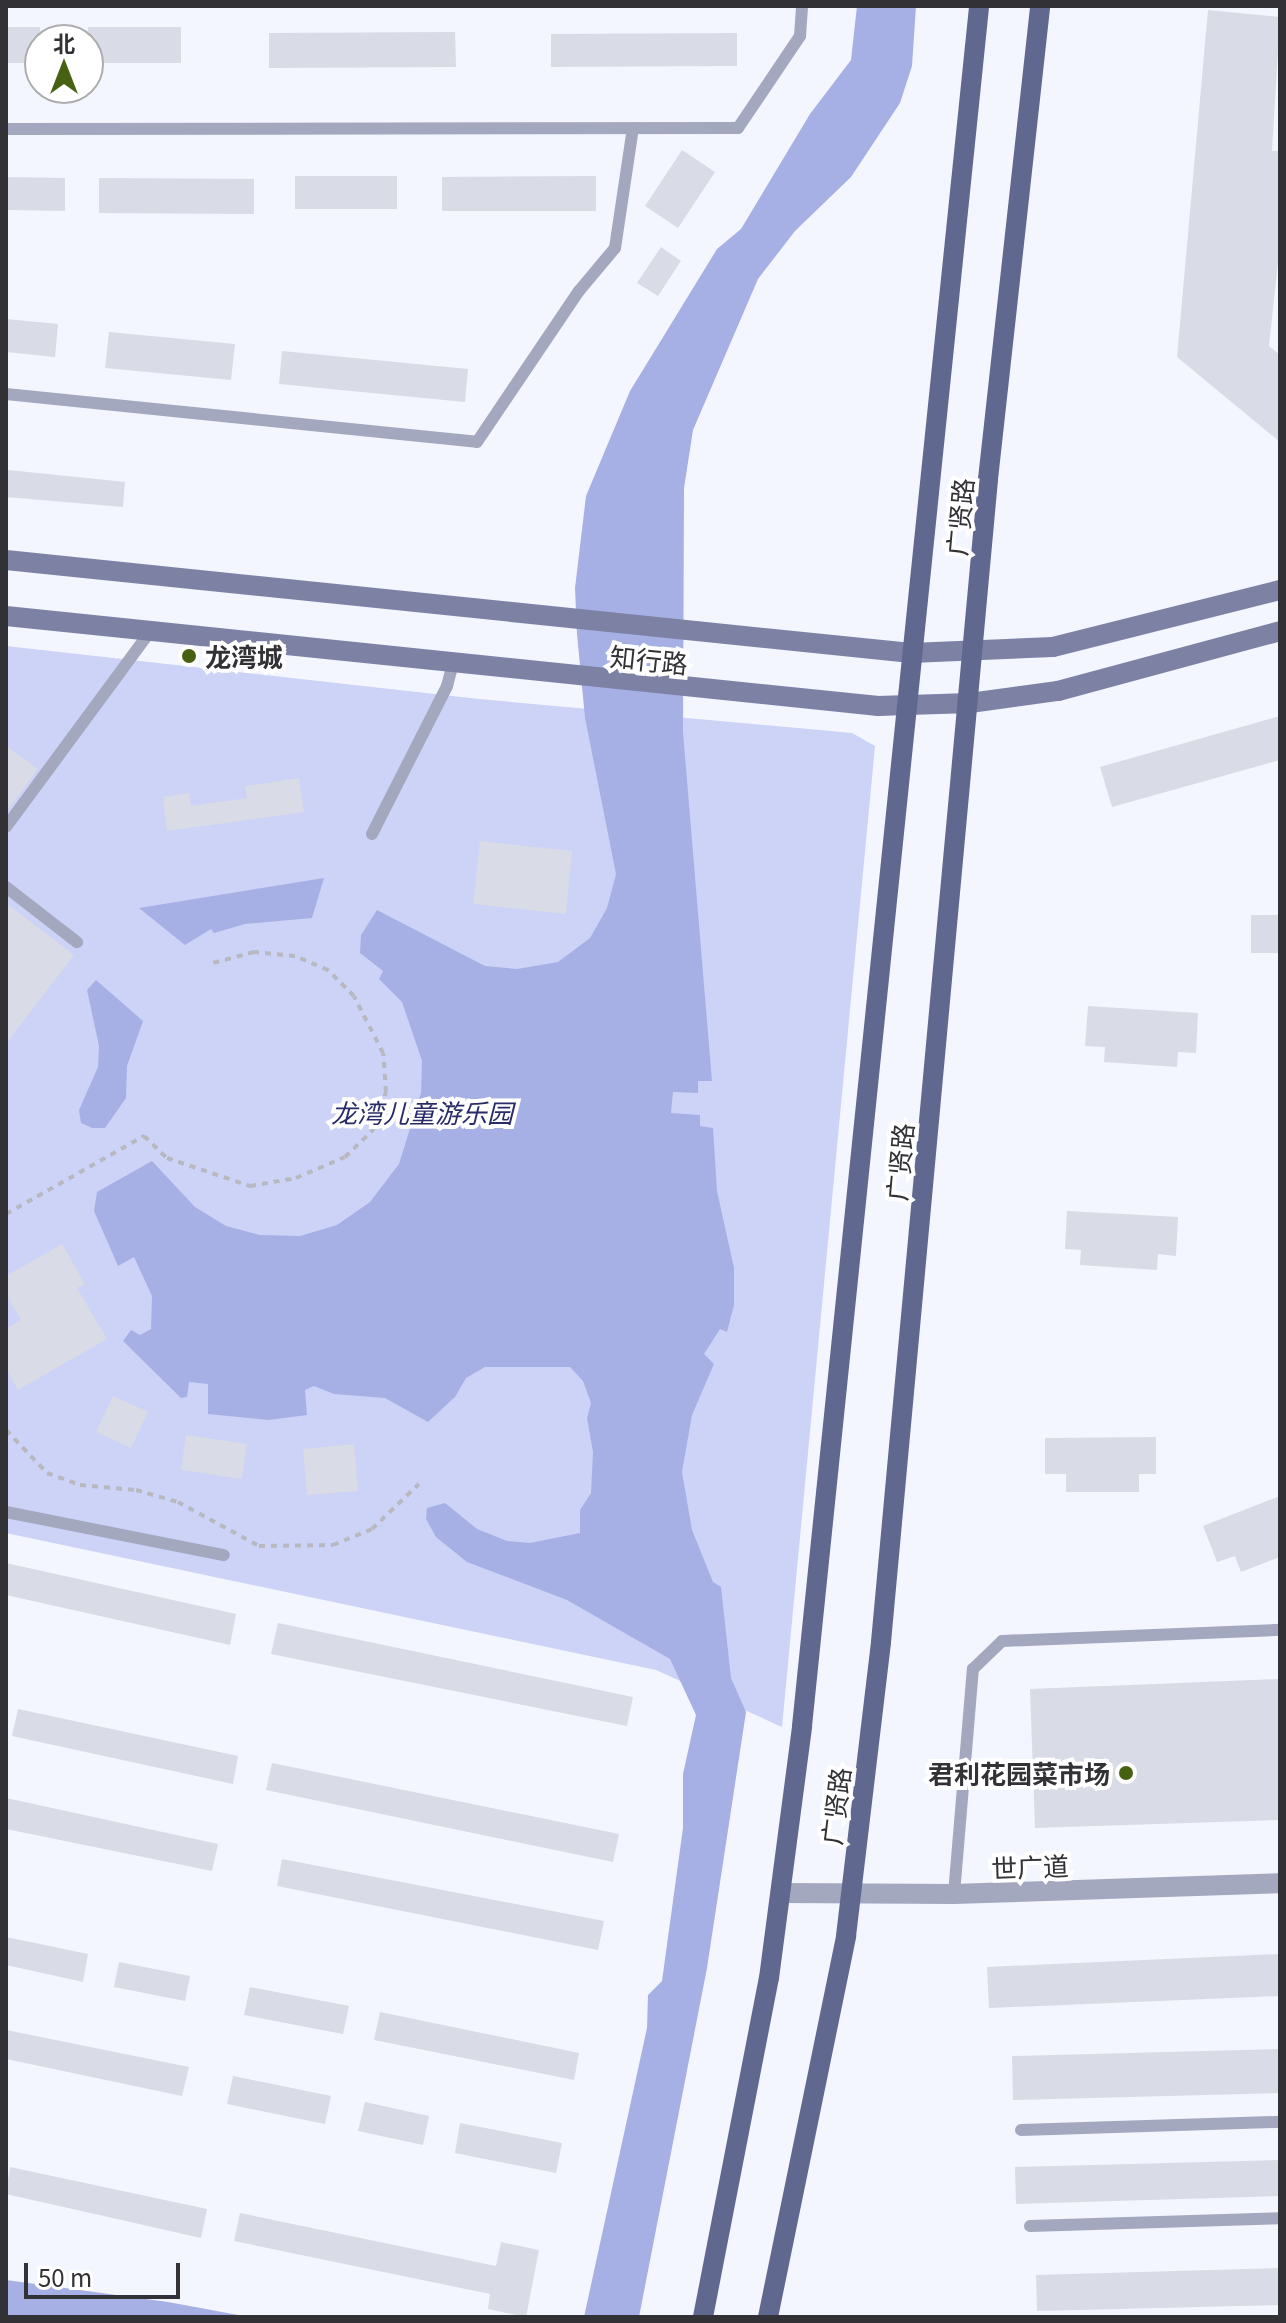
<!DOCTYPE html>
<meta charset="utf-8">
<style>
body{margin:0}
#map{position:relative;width:1286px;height:2323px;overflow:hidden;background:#f3f5ff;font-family:Georgia,"Noto Sans SC",serif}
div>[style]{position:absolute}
.green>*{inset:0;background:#ccd3f7}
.water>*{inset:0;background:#a7b0e4}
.building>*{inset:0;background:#d9dbe6}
.path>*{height:4px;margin-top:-2px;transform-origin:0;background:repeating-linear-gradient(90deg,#b7b8c0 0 6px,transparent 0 12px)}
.service>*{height:12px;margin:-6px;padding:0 6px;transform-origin:6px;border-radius:6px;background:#a4a8bf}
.tertiary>*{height:20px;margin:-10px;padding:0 10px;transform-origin:10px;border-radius:10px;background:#a4a8bf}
.secondary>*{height:20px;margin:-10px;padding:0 10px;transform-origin:10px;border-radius:10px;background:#7d82a4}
.primary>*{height:20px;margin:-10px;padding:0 10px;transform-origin:10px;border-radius:10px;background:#61688f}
.dots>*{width:22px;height:22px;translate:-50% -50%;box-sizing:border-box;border:4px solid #fff;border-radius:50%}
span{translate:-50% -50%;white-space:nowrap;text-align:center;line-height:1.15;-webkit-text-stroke:8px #fff;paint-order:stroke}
.street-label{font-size:26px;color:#323236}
.poi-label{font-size:26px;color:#323236;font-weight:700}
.left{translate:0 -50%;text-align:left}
.right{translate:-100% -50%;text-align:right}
.park-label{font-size:26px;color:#282b67;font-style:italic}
.frame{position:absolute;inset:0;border:8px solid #323236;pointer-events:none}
.north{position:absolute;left:24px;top:24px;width:80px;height:80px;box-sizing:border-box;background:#fff;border:2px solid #adadaf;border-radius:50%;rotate:0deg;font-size:22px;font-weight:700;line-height:32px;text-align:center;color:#323236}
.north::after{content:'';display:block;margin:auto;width:28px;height:36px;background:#476112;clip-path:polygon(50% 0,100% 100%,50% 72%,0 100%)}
.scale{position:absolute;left:24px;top:2263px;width:156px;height:36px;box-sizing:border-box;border:4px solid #323236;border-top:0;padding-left:10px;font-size:24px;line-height:28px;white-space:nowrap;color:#323236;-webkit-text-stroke:6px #fff;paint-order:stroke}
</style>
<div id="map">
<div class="green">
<div style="clip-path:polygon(6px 646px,479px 699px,852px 733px,875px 746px,782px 1727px,656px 1670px,6px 1533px)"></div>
</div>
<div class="water">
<div style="clip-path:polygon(857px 6px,916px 6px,912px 66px,900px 103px,851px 177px,795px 231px,758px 279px,693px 430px,684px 488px,683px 732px,712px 1081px,698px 1081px,698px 1093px,673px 1092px,671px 1113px,700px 1115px,700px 1126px,713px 1128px,717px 1191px,734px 1268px,734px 1305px,727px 1332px,720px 1329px,704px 1354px,714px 1364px,692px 1415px,682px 1472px,692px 1530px,713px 1582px,721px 1587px,731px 1678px,746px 1712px,707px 1968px,639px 2317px,584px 2317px,647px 2028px,648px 1995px,662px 1981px,683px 1828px,683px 1774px,696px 1715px,670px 1659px,567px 1600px,467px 1562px,436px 1537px,426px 1519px,427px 1508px,445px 1503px,477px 1529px,507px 1541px,530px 1543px,580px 1533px,580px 1510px,591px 1493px,593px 1452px,587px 1418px,591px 1403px,583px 1381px,570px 1367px,485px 1367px,466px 1378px,455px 1397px,428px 1422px,385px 1398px,334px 1394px,314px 1386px,305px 1390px,307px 1415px,269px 1420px,208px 1414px,208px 1384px,189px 1382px,187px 1397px,181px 1398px,123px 1341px,131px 1330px,140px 1335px,151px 1329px,152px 1296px,134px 1257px,118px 1266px,94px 1211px,97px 1192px,152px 1161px,195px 1207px,226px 1226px,260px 1235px,300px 1236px,337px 1225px,370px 1202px,399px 1164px,421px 1093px,422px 1061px,402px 1002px,379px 979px,383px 971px,360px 953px,361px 935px,377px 910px,485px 966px,517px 969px,558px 962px,590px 938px,607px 908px,616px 874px,585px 718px,577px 634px,575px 588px,586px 496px,630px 391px,717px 249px,741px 229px,810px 114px,851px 60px)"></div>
<div style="clip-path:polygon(324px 878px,312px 918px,245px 924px,214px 933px,211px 929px,185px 945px,139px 908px)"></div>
<div style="clip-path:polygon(96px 980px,143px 1021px,127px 1066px,126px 1098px,105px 1128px,92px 1128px,81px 1123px,79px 1110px,98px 1067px,99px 1046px,87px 990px)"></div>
<div style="clip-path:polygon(6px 2280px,168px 2302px,249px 2317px,6px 2317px)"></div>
</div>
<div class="building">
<div style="clip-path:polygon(1208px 10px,1280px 17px,1272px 151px,1280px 151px,1280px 243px,1269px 346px,1280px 355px,1280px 442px,1177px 357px)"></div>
<div style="clip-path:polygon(6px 27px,40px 27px,40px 63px,6px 63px)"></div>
<div style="clip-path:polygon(88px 27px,181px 27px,181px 63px,88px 63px)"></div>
<div style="clip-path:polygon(455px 32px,456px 67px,269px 68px,269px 33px)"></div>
<div style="clip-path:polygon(737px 33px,737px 66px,551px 67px,551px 34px)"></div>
<div style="clip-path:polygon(682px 150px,715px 172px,678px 228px,645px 206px)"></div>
<div style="clip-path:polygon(295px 176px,397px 176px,397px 209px,295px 209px)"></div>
<div style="clip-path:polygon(596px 176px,596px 211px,442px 211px,442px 177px)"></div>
<div style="clip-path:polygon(6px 177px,65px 178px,65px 211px,6px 210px)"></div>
<div style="clip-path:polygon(99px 178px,254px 179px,254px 214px,99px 213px)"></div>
<div style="clip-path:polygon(661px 247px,681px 261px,658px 296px,637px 283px)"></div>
<div style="clip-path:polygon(6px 319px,58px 324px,55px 357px,6px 352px)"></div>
<div style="clip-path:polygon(109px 332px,235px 344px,231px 380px,105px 368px)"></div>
<div style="clip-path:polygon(282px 351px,468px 369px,465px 402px,279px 384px)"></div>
<div style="clip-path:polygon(8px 470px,125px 482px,123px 507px,6px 497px)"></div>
<div style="clip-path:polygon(1280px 716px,1280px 760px,1112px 807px,1100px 767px)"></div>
<div style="clip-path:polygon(6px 746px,38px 769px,6px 812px)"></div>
<div style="clip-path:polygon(299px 778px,304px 812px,167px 831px,163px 797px,189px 793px,191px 806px,247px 798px,245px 786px)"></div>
<div style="clip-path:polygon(480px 841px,572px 851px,566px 914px,473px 904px)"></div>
<div style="clip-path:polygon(6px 903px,74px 955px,6px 1044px)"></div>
<div style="clip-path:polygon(1251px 915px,1280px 915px,1280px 953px,1251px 953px)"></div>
<div style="clip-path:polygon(1088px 1006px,1198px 1013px,1196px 1053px,1178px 1052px,1177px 1067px,1104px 1062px,1105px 1047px,1085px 1046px)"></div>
<div style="clip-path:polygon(1067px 1211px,1178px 1217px,1176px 1256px,1158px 1254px,1157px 1270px,1080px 1265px,1081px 1250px,1065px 1249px)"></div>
<div style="clip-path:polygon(62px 1244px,85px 1284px,77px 1288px,107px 1339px,18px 1390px,6px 1368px,6px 1329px,21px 1320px,6px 1294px,6px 1276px)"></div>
<div style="clip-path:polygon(113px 1396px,148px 1412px,131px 1448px,96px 1432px)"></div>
<div style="clip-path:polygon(186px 1435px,247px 1444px,242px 1479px,181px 1470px)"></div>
<div style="clip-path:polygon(1156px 1437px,1156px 1474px,1139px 1474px,1139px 1492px,1066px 1492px,1066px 1474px,1045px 1474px,1045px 1438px)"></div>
<div style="clip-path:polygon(354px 1444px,358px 1491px,307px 1495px,303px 1449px)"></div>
<div style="clip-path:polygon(1280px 1496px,1280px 1557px,1241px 1572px,1235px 1556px,1217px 1562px,1203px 1526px)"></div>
<div style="clip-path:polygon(6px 1563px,236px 1614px,230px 1645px,6px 1595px)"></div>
<div style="clip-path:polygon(278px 1623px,633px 1697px,627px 1726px,271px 1654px)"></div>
<div style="clip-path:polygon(1280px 1679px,1280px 1820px,1035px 1828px,1030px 1689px)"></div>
<div style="clip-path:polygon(18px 1709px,238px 1756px,233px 1784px,12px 1736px)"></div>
<div style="clip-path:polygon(272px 1763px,619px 1834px,613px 1862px,266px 1790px)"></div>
<div style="clip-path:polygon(6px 1798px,218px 1844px,212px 1871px,6px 1829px)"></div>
<div style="clip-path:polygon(282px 1859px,604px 1921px,598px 1950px,277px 1886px)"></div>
<div style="clip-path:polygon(6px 1937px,88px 1954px,83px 1982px,6px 1965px)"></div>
<div style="clip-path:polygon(1280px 1954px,1280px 1996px,989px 2008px,987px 1967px)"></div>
<div style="clip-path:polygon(119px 1962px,190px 1976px,185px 2001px,114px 1987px)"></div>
<div style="clip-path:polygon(250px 1987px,349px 2006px,343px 2034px,244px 2015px)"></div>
<div style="clip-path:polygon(380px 2012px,579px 2053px,574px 2080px,374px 2040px)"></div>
<div style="clip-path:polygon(6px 2030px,189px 2067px,182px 2096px,6px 2059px)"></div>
<div style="clip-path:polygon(1280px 2049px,1280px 2093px,1013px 2100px,1012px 2056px)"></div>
<div style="clip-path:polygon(233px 2076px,331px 2096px,325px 2124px,227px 2104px)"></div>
<div style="clip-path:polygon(365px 2102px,429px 2116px,423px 2145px,358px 2131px)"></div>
<div style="clip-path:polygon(460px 2123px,562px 2143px,556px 2173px,455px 2153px)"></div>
<div style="clip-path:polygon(1280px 2160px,1280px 2196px,1016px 2204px,1015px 2167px)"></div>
<div style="clip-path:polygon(10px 2167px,207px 2209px,201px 2238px,6px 2194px)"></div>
<div style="clip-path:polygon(240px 2213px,496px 2266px,501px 2242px,539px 2250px,526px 2317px,488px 2309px,490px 2294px,234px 2241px)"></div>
<div style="clip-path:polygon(1280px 2268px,1280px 2305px,1037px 2311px,1036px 2275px)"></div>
</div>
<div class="path">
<div style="left:6px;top:1214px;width:159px;rotate:-29.5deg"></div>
<div style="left:144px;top:1136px;width:32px;rotate:44deg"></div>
<div style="left:167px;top:1158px;width:88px;rotate:18.6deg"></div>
<div style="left:250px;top:1186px;width:47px;rotate:-9.9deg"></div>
<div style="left:296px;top:1178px;width:53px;rotate:-23.2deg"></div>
<div style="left:345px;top:1157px;width:39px;rotate:-44deg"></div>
<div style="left:373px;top:1130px;width:40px;rotate:-71.1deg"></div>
<div style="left:386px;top:1092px;width:39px;rotate:-94deg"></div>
<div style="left:383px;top:1053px;width:64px;rotate:-117deg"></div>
<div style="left:354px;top:996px;width:37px;rotate:-135deg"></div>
<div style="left:328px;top:970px;width:36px;rotate:-157deg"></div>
<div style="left:295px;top:956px;width:41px;rotate:-174.4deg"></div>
<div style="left:254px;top:952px;width:47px;rotate:165.1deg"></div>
<div style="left:6px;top:1430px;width:59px;rotate:46.4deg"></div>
<div style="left:47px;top:1473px;width:35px;rotate:20deg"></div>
<div style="left:80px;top:1485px;width:56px;rotate:5.1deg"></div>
<div style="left:136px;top:1490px;width:44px;rotate:15.9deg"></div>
<div style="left:178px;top:1502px;width:92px;rotate:28.5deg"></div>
<div style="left:259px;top:1546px;width:74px;rotate:-0.8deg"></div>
<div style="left:333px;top:1545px;width:42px;rotate:-22.3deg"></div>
<div style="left:372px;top:1529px;width:65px;rotate:-43.8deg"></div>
</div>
<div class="service">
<div style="left:6px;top:129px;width:732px;rotate:-0.08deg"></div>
<div style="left:738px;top:128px;width:111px;rotate:-56deg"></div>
<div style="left:800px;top:36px;width:30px;rotate:-86deg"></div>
<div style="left:6px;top:394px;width:473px;rotate:5.8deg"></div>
<div style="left:477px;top:442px;width:182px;rotate:-56deg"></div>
<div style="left:579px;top:291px;width:56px;rotate:-50.1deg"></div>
<div style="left:615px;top:248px;width:121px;rotate:-81.5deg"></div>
<div style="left:6px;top:827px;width:245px;rotate:-53.6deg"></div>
<div style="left:372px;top:834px;width:166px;rotate:-63.1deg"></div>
<div style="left:447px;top:686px;width:23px;rotate:-75deg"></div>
<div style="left:6px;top:887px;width:90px;rotate:37.8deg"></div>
<div style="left:6px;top:1512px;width:222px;rotate:11.2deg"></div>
<div style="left:954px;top:1894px;width:226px;rotate:-85.2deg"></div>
<div style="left:973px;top:1669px;width:40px;rotate:-44deg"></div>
<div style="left:1002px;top:1641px;width:278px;rotate:-2.3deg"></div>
<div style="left:1021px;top:2130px;width:259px;rotate:-1.8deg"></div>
<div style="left:1030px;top:2226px;width:250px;rotate:-1.8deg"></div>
</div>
<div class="tertiary">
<div style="left:782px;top:1893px;width:172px;rotate:0.3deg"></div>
<div style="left:954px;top:1894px;width:326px;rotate:-1.9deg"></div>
</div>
<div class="secondary">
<div style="left:6px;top:560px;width:910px;rotate:5.87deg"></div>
<div style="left:911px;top:653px;width:142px;rotate:-2.4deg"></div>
<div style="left:1053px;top:647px;width:234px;rotate:-14.1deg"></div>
<div style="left:6px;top:616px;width:877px;rotate:5.89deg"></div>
<div style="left:878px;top:706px;width:92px;rotate:-1.9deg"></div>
<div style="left:970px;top:703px;width:89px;rotate:-7.8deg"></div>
<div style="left:1058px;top:691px;width:230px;rotate:-15.1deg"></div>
</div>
<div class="primary">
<div style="left:703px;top:2317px;width:345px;rotate:-79deg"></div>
<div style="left:769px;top:1978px;width:254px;rotate:-82.5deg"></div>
<div style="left:802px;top:1726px;width:1729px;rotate:-84.12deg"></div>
<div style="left:768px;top:2317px;width:389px;rotate:-78.4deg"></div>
<div style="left:846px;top:1936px;width:296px;rotate:-83.2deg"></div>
<div style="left:881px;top:1642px;width:1168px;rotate:-84.74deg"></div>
<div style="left:988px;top:479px;width:476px;rotate:-83.7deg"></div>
</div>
<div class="dots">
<div style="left:189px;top:656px;background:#476112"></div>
<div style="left:1126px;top:1773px;background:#476112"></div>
</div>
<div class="street-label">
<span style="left:959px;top:517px;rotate:-85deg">广贤路</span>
<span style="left:649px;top:659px;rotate:6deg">知行路</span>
<span style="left:899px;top:1162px;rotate:-85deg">广贤路</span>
<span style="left:835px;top:1806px;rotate:-83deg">广贤路</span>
<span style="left:1030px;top:1866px;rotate:-2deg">世广道</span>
</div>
<div class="poi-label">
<span class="left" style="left:205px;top:656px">龙湾城</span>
<span class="right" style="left:1110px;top:1773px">君利花园菜市场</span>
</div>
<div class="park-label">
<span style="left:422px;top:1112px">龙湾儿童游乐园</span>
</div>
<div class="frame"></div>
<div class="north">北</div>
<div class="scale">50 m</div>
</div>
